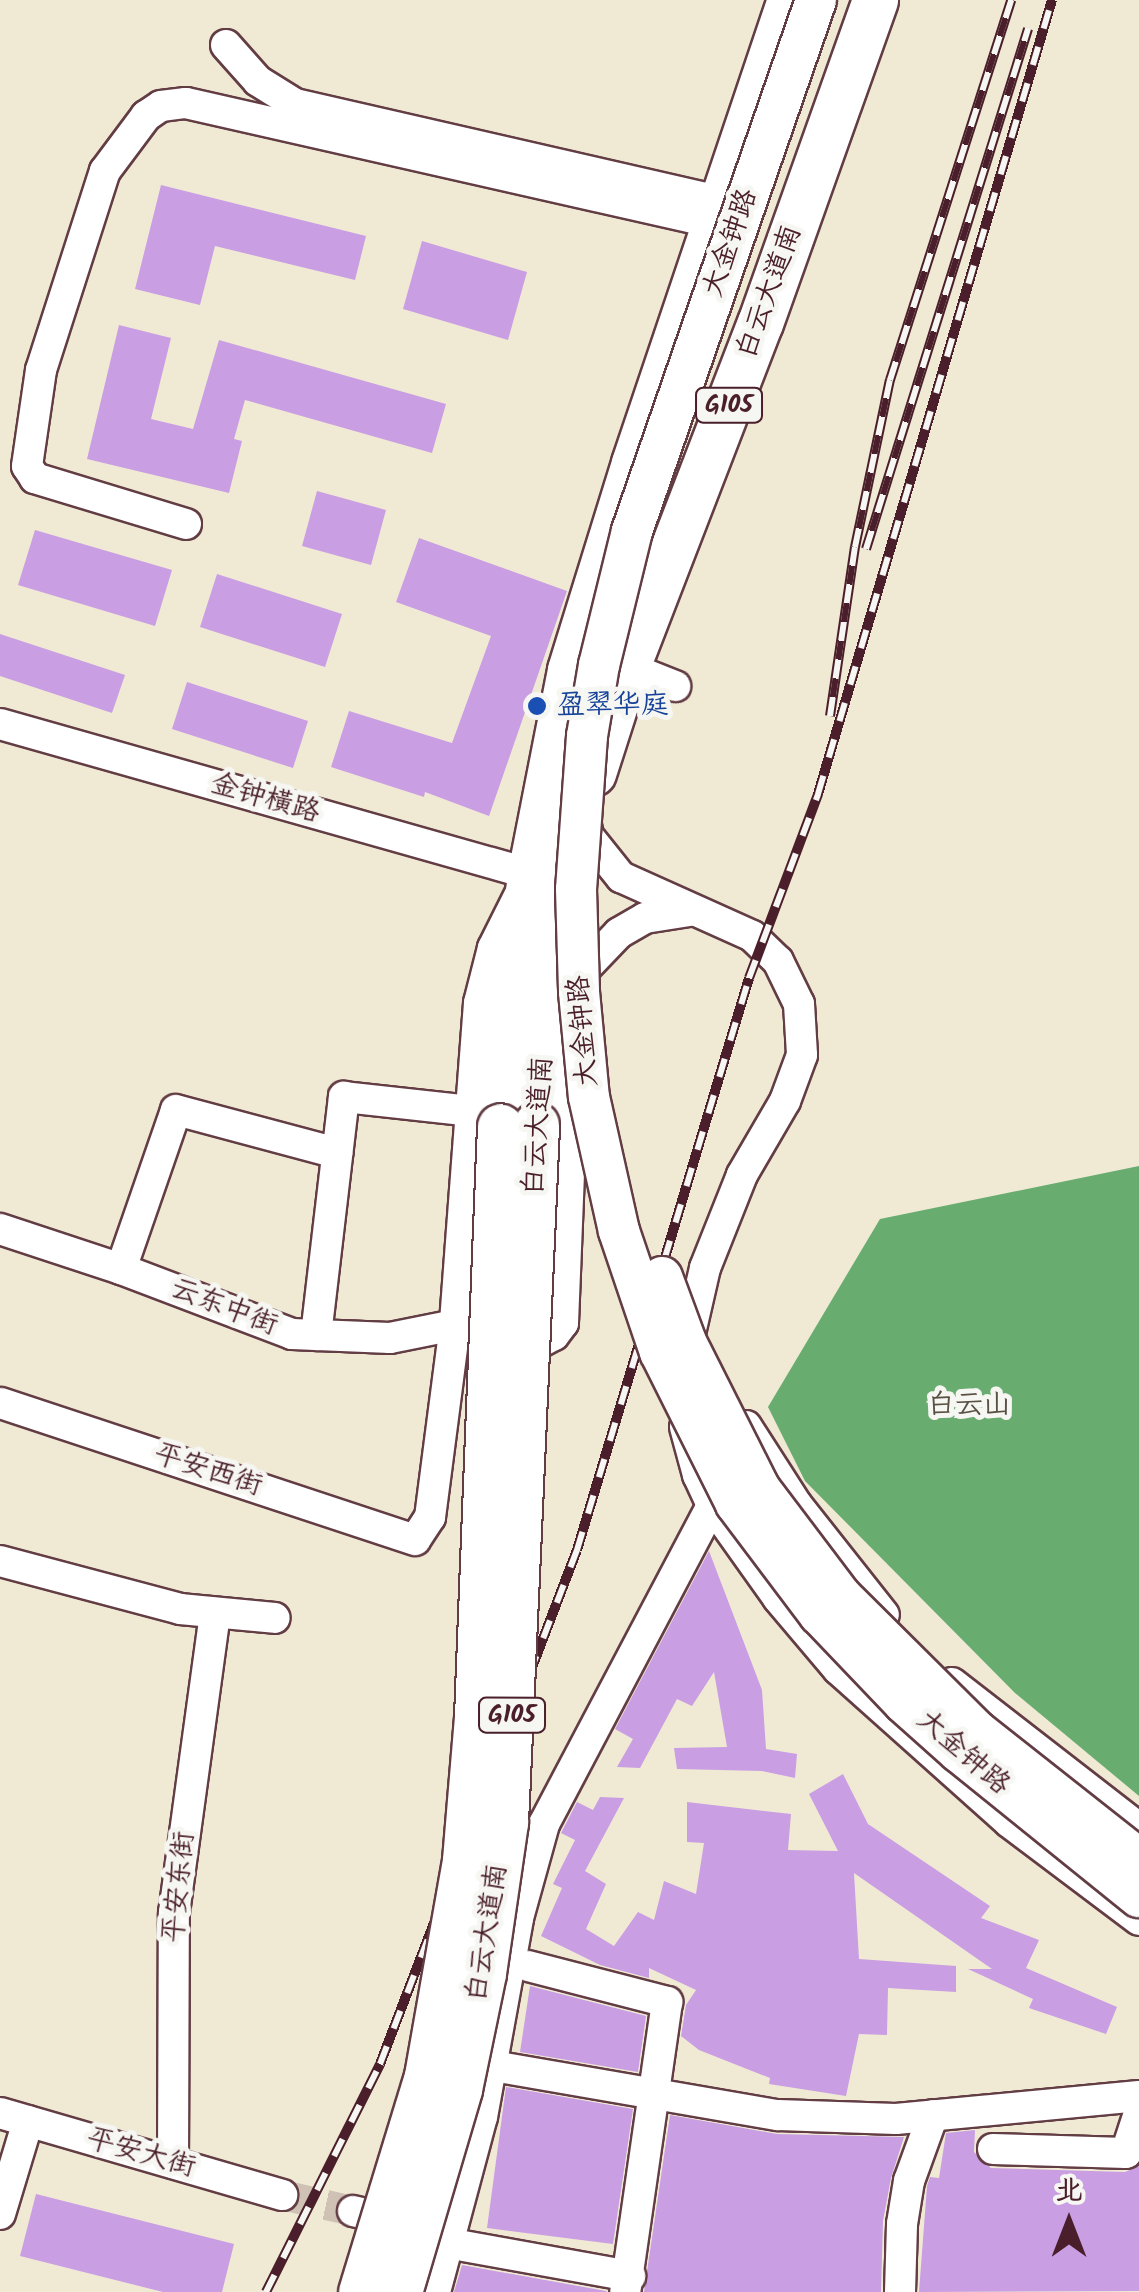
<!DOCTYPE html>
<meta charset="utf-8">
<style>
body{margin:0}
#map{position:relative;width:1139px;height:2292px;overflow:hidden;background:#f0ead5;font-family:Kalam,"LXGW WenKai TC",sans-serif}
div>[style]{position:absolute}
.forest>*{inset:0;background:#68ac70}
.building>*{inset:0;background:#c99ee3}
.minor-tunnel>*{height:30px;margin-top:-15px;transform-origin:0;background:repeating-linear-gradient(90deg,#cfc1b3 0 30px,transparent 0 45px)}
.roads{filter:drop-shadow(2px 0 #633d44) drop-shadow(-2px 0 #633d44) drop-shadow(0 2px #633d44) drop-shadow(0 -2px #633d44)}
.minor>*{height:30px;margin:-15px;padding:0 15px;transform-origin:15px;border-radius:15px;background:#fff}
.highway>*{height:45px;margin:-22.5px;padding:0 22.5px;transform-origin:22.5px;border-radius:22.5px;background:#fff}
.rail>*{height:10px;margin-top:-5px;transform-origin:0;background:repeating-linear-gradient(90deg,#f6f6f2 0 19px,#4a1f2b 0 38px);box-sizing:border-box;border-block:2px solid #4a1f2b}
.bridges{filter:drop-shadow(2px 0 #633d44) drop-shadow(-2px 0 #633d44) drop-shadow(0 2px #633d44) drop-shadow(0 -2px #633d44)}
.major-bridge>*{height:40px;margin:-20px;padding:0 20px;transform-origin:20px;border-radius:20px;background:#fff}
.highway-bridge>*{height:45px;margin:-22.5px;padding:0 22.5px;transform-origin:22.5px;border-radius:22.5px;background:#fff}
.dots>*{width:28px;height:28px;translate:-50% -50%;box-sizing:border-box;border:5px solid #f6f6f2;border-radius:50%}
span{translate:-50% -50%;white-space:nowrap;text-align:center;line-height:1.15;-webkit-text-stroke:10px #f6f6f2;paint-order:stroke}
.shield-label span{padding:2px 8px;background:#f6f6f2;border:2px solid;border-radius:8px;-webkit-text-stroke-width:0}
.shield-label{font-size:25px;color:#4a1f2b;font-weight:700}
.street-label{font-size:28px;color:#4a1f2b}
.transit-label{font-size:28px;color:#164399}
.left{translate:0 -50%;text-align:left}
.park-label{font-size:28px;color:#5a5145}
.north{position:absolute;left:1019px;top:2172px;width:100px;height:100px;-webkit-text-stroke:8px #f6f6f2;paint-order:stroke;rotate:0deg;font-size:28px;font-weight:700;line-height:40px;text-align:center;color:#4a1f2b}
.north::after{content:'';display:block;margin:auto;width:35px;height:45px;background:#4a1f2b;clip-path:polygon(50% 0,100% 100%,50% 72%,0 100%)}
</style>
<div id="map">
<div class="forest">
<div style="clip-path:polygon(1139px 1166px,1139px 1796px,1015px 1693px,805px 1481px,768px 1407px,880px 1219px)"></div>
</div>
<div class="building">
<div style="clip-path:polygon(161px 185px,366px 236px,355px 280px,215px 246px,200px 305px,135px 289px)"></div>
<div style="clip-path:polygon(422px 241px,527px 272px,508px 340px,403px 309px)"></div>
<div style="clip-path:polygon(119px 325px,171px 338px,151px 419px,193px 429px,219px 340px,446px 404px,432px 453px,245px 400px,234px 439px,242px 441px,229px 493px,87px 459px)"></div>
<div style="clip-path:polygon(317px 491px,386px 510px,371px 565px,302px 546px)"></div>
<div style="clip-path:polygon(35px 530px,172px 570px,155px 626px,18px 585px)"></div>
<div style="clip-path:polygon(419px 538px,567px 591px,489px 816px,425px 792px,424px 797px,331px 767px,349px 711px,452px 743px,491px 636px,396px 602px)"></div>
<div style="clip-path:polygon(217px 574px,342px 614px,325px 667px,200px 627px)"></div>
<div style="clip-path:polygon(0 634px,125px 675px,112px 713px,0 676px)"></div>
<div style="clip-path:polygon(187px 682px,308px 721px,293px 768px,172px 729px)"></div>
<div style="clip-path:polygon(709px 1551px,762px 1690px,766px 1749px,797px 1754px,795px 1778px,762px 1771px,677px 1769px,674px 1748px,727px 1747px,714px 1672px,692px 1706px,677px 1699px,640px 1768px,617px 1767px,633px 1739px,615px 1729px)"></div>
<div style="clip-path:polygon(843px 1774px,868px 1824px,990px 1906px,981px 1918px,1039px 1940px,1026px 1968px,1117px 2007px,1106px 2034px,1029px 2008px,1033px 1999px,968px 1969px,992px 1969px,854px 1873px,859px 1959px,956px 1966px,956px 1992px,888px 1988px,887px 2035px,859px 2034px,846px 2096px,769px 2084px,770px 2078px,699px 2050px,681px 2036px,686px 2005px,696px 1990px,649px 1968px,649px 1978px,600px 1965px,541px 1936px,562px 1888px,553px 1884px,575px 1840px,561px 1833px,577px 1802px,593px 1810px,600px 1797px,624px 1798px,585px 1871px,606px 1884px,586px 1929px,614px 1946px,638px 1912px,654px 1920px,664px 1881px,696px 1894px,704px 1843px,687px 1842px,687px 1802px,791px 1814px,788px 1850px,838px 1851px,809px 1794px)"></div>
<div style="clip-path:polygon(530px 1986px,646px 2016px,638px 2072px,520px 2052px)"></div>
<div style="clip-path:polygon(506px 2087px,633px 2109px,613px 2244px,487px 2228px)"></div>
<div style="clip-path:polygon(670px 2115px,777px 2134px,904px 2137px,891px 2178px,883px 2221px,881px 2292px,644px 2292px)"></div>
<div style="clip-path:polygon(975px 2130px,974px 2152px,991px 2168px,1125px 2172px,1139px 2166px,1139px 2291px,919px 2292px,927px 2186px,930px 2177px,939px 2178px,946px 2133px)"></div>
<div style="clip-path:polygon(36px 2194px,234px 2244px,222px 2292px,163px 2292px,20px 2256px)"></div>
<div style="clip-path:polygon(462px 2265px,606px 2291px,607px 2292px,454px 2292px)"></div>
</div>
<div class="minor-tunnel">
<div style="left:282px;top:2195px;width:73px;rotate:12.7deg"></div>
</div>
<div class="roads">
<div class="minor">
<div style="left:226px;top:45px;width:48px;rotate:48.4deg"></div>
<div style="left:258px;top:81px;width:44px;rotate:31.9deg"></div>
<div style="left:295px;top:104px;width:438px;rotate:12.9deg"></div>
<div style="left:186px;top:524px;width:158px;rotate:-163.1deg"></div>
<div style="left:35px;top:478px;width:14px;rotate:-124deg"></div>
<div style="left:27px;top:466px;width:97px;rotate:-81.7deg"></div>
<div style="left:41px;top:370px;width:209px;rotate:-72.2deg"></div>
<div style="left:105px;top:171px;width:69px;rotate:-53.3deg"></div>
<div style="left:146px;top:116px;width:18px;rotate:-34deg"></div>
<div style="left:161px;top:106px;width:25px;rotate:-7deg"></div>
<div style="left:186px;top:103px;width:542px;rotate:12.78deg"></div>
<div style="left:627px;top:667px;width:52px;rotate:21.6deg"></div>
<div style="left:0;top:724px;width:551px;rotate:15.8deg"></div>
<div style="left:530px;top:874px;width:83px;rotate:116.6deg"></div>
<div style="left:493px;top:948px;width:57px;rotate:104.3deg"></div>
<div style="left:479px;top:1003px;width:323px;rotate:94.3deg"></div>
<div style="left:455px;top:1325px;width:194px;rotate:97.4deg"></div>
<div style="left:430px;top:1517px;width:27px;rotate:123deg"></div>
<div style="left:415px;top:1540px;width:437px;rotate:-161.7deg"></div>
<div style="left:584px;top:815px;width:21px;rotate:79deg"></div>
<div style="left:588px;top:836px;width:53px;rotate:51.2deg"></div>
<div style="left:621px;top:877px;width:144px;rotate:24.2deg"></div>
<div style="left:752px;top:936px;width:36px;rotate:44deg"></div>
<div style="left:778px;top:961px;width:48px;rotate:64deg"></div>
<div style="left:799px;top:1004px;width:51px;rotate:86.6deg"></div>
<div style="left:802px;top:1055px;width:49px;rotate:110.3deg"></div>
<div style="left:785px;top:1101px;width:86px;rotate:120.2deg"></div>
<div style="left:742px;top:1175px;width:100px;rotate:111.7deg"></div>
<div style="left:705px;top:1268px;width:76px;rotate:102.9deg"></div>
<div style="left:576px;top:978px;width:62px;rotate:-46.3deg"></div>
<div style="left:619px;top:933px;width:30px;rotate:-30deg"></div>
<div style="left:645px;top:918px;width:45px;rotate:-9deg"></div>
<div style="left:0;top:1229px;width:127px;rotate:18.3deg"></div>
<div style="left:121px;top:1269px;width:183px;rotate:20.8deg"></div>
<div style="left:292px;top:1334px;width:98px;rotate:2.3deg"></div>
<div style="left:390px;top:1338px;width:66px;rotate:-11.3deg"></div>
<div style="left:121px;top:1269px;width:168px;rotate:-70.9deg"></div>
<div style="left:176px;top:1110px;width:167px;rotate:15deg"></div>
<div style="left:316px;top:1335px;width:240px;rotate:-83.3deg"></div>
<div style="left:344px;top:1097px;width:128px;rotate:6.3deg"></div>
<div style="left:509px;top:1346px;width:28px;rotate:-4deg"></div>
<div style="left:537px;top:1344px;width:19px;rotate:-28deg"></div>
<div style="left:554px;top:1335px;width:15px;rotate:-53deg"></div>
<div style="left:563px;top:1323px;width:251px;rotate:-87.7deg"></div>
<div style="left:746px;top:1426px;width:94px;rotate:57.2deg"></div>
<div style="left:797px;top:1505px;width:140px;rotate:51.7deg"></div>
<div style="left:685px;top:1427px;width:50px;rotate:74.8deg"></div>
<div style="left:698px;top:1475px;width:33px;rotate:65deg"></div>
<div style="left:712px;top:1505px;width:114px;rotate:54.6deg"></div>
<div style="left:778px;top:1598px;width:93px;rotate:49.8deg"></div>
<div style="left:838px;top:1669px;width:229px;rotate:41.8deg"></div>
<div style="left:1009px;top:1822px;width:163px;rotate:37deg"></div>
<div style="left:0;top:1561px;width:186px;rotate:14.9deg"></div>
<div style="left:180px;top:1609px;width:95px;rotate:5.4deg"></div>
<div style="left:952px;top:1683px;width:237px;rotate:37.8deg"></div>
<div style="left:528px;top:1966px;width:144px;rotate:14.5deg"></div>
<div style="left:667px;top:2002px;width:293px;rotate:98.2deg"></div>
<div style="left:493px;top:2066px;width:289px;rotate:9.8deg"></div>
<div style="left:778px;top:2115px;width:118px;rotate:1.9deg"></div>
<div style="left:896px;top:2119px;width:244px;rotate:-5.4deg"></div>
<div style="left:0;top:2113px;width:294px;rotate:16.2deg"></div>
<div style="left:993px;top:2149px;width:133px;rotate:1.7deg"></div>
<div style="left:1126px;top:2153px;width:42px;rotate:-72deg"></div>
<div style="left:173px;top:2163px;width:250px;rotate:-89.8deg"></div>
<div style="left:174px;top:1913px;width:303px;rotate:-82.2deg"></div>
<div style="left:353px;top:2211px;width:48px;rotate:13.2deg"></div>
<div style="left:0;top:2214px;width:97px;rotate:-73.2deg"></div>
<div style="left:463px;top:2246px;width:170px;rotate:10.2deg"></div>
<div style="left:435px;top:2292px;width:181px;rotate:-75deg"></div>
<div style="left:482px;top:2117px;width:202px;rotate:-79.7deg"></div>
<div style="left:518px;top:1918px;width:98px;rotate:-74.5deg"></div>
<div style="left:544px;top:1824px;width:361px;rotate:-62.2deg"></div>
<div style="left:900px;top:2292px;width:68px;rotate:-88.3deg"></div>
<div style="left:902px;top:2224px;width:44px;rotate:-80.8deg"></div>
<div style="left:909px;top:2181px;width:70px;rotate:-70deg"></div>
</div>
<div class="highway">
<div style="left:593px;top:773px;width:111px;rotate:-72.2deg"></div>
<div style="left:627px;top:667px;width:369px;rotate:-68.9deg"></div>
<div style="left:760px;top:323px;width:343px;rotate:-70.4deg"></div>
<div style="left:536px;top:1125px;width:243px;rotate:-82.4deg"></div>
<div style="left:500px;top:1126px;width:254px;rotate:-83.2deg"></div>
<div style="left:530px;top:874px;width:208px;rotate:-78.9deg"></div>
<div style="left:570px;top:670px;width:217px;rotate:-72.8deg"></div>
<div style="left:634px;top:463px;width:489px;rotate:-71.4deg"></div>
</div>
</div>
<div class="rail">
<div style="left:866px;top:549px;width:545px;rotate:-72.7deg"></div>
<div style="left:830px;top:716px;width:171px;rotate:-81.6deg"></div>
<div style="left:855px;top:547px;width:171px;rotate:-78.2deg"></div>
<div style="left:890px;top:380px;width:399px;rotate:-72.3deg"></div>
<div style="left:266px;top:2292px;width:255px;rotate:-63.4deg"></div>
<div style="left:380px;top:2064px;width:550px;rotate:-69.03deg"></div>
<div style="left:577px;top:1550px;width:597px;rotate:-73.26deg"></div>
<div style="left:749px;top:978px;width:197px;rotate:-69.4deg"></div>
<div style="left:818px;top:794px;width:828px;rotate:-73.58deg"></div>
</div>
<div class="bridges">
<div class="major-bridge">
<div style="left:816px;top:0;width:562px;rotate:109.11deg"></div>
<div style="left:632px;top:531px;width:138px;rotate:103.8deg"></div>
<div style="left:599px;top:665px;width:72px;rotate:99.6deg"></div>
<div style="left:587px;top:736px;width:153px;rotate:94.1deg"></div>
<div style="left:576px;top:889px;width:103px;rotate:88.3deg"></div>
<div style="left:579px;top:992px;width:105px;rotate:84.6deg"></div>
<div style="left:589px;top:1097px;width:137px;rotate:77.4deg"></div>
<div style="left:619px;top:1231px;width:128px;rotate:71.3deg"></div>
<div style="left:660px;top:1352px;width:170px;rotate:63.4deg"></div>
<div style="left:736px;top:1504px;width:138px;rotate:53deg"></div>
<div style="left:819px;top:1614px;width:123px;rotate:46.3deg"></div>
<div style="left:904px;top:1703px;width:74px;rotate:41.7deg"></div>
<div style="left:959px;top:1752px;width:231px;rotate:38.9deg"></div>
<div style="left:662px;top:1277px;width:69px;rotate:69.7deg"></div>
<div style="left:686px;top:1342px;width:165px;rotate:63.3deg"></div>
<div style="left:760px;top:1489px;width:134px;rotate:52.9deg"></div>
<div style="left:841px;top:1596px;width:192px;rotate:44.8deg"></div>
<div style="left:977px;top:1731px;width:206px;rotate:38.3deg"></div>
</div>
<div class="highway-bridge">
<div style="left:361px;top:2292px;width:226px;rotate:-73deg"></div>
<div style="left:427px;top:2076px;width:219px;rotate:-80deg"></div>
<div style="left:465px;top:1860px;width:144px;rotate:-85.2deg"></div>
<div style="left:477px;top:1717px;width:591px;rotate:-87.77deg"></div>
<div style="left:399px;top:2292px;width:212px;rotate:-73.5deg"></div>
<div style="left:459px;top:2089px;width:118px;rotate:-78.3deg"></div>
<div style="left:483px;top:1973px;width:153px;rotate:-81.7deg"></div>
<div style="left:505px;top:1822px;width:698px;rotate:-87.45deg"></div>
</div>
</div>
<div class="dots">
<div style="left:537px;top:706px;background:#1a4fb4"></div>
</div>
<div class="shield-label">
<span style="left:729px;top:405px">G105</span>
<span style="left:512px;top:1715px">G105</span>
</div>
<div class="street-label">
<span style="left:731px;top:243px;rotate:-71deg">大金钟路</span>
<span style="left:770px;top:292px;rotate:-70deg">白云大道南</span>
<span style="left:265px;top:799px;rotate:16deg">金钟横路</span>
<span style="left:584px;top:1031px;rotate:-95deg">大金钟路</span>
<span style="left:539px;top:1126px;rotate:-86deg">白云大道南</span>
<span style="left:224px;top:1308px;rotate:21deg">云东中街</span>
<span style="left:208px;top:1471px;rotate:18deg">平安西街</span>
<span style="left:963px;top:1753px;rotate:41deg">大金钟路</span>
<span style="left:180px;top:1887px;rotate:-84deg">平安东街</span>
<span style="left:488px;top:1933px;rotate:-81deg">白云大道南</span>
<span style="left:141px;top:2154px;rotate:16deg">平安大街</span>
</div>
<div class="transit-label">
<span class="left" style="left:557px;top:706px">盈翠华庭</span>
</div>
<div class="park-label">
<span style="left:969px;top:1406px">白云山</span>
</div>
<div class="north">北</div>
</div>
